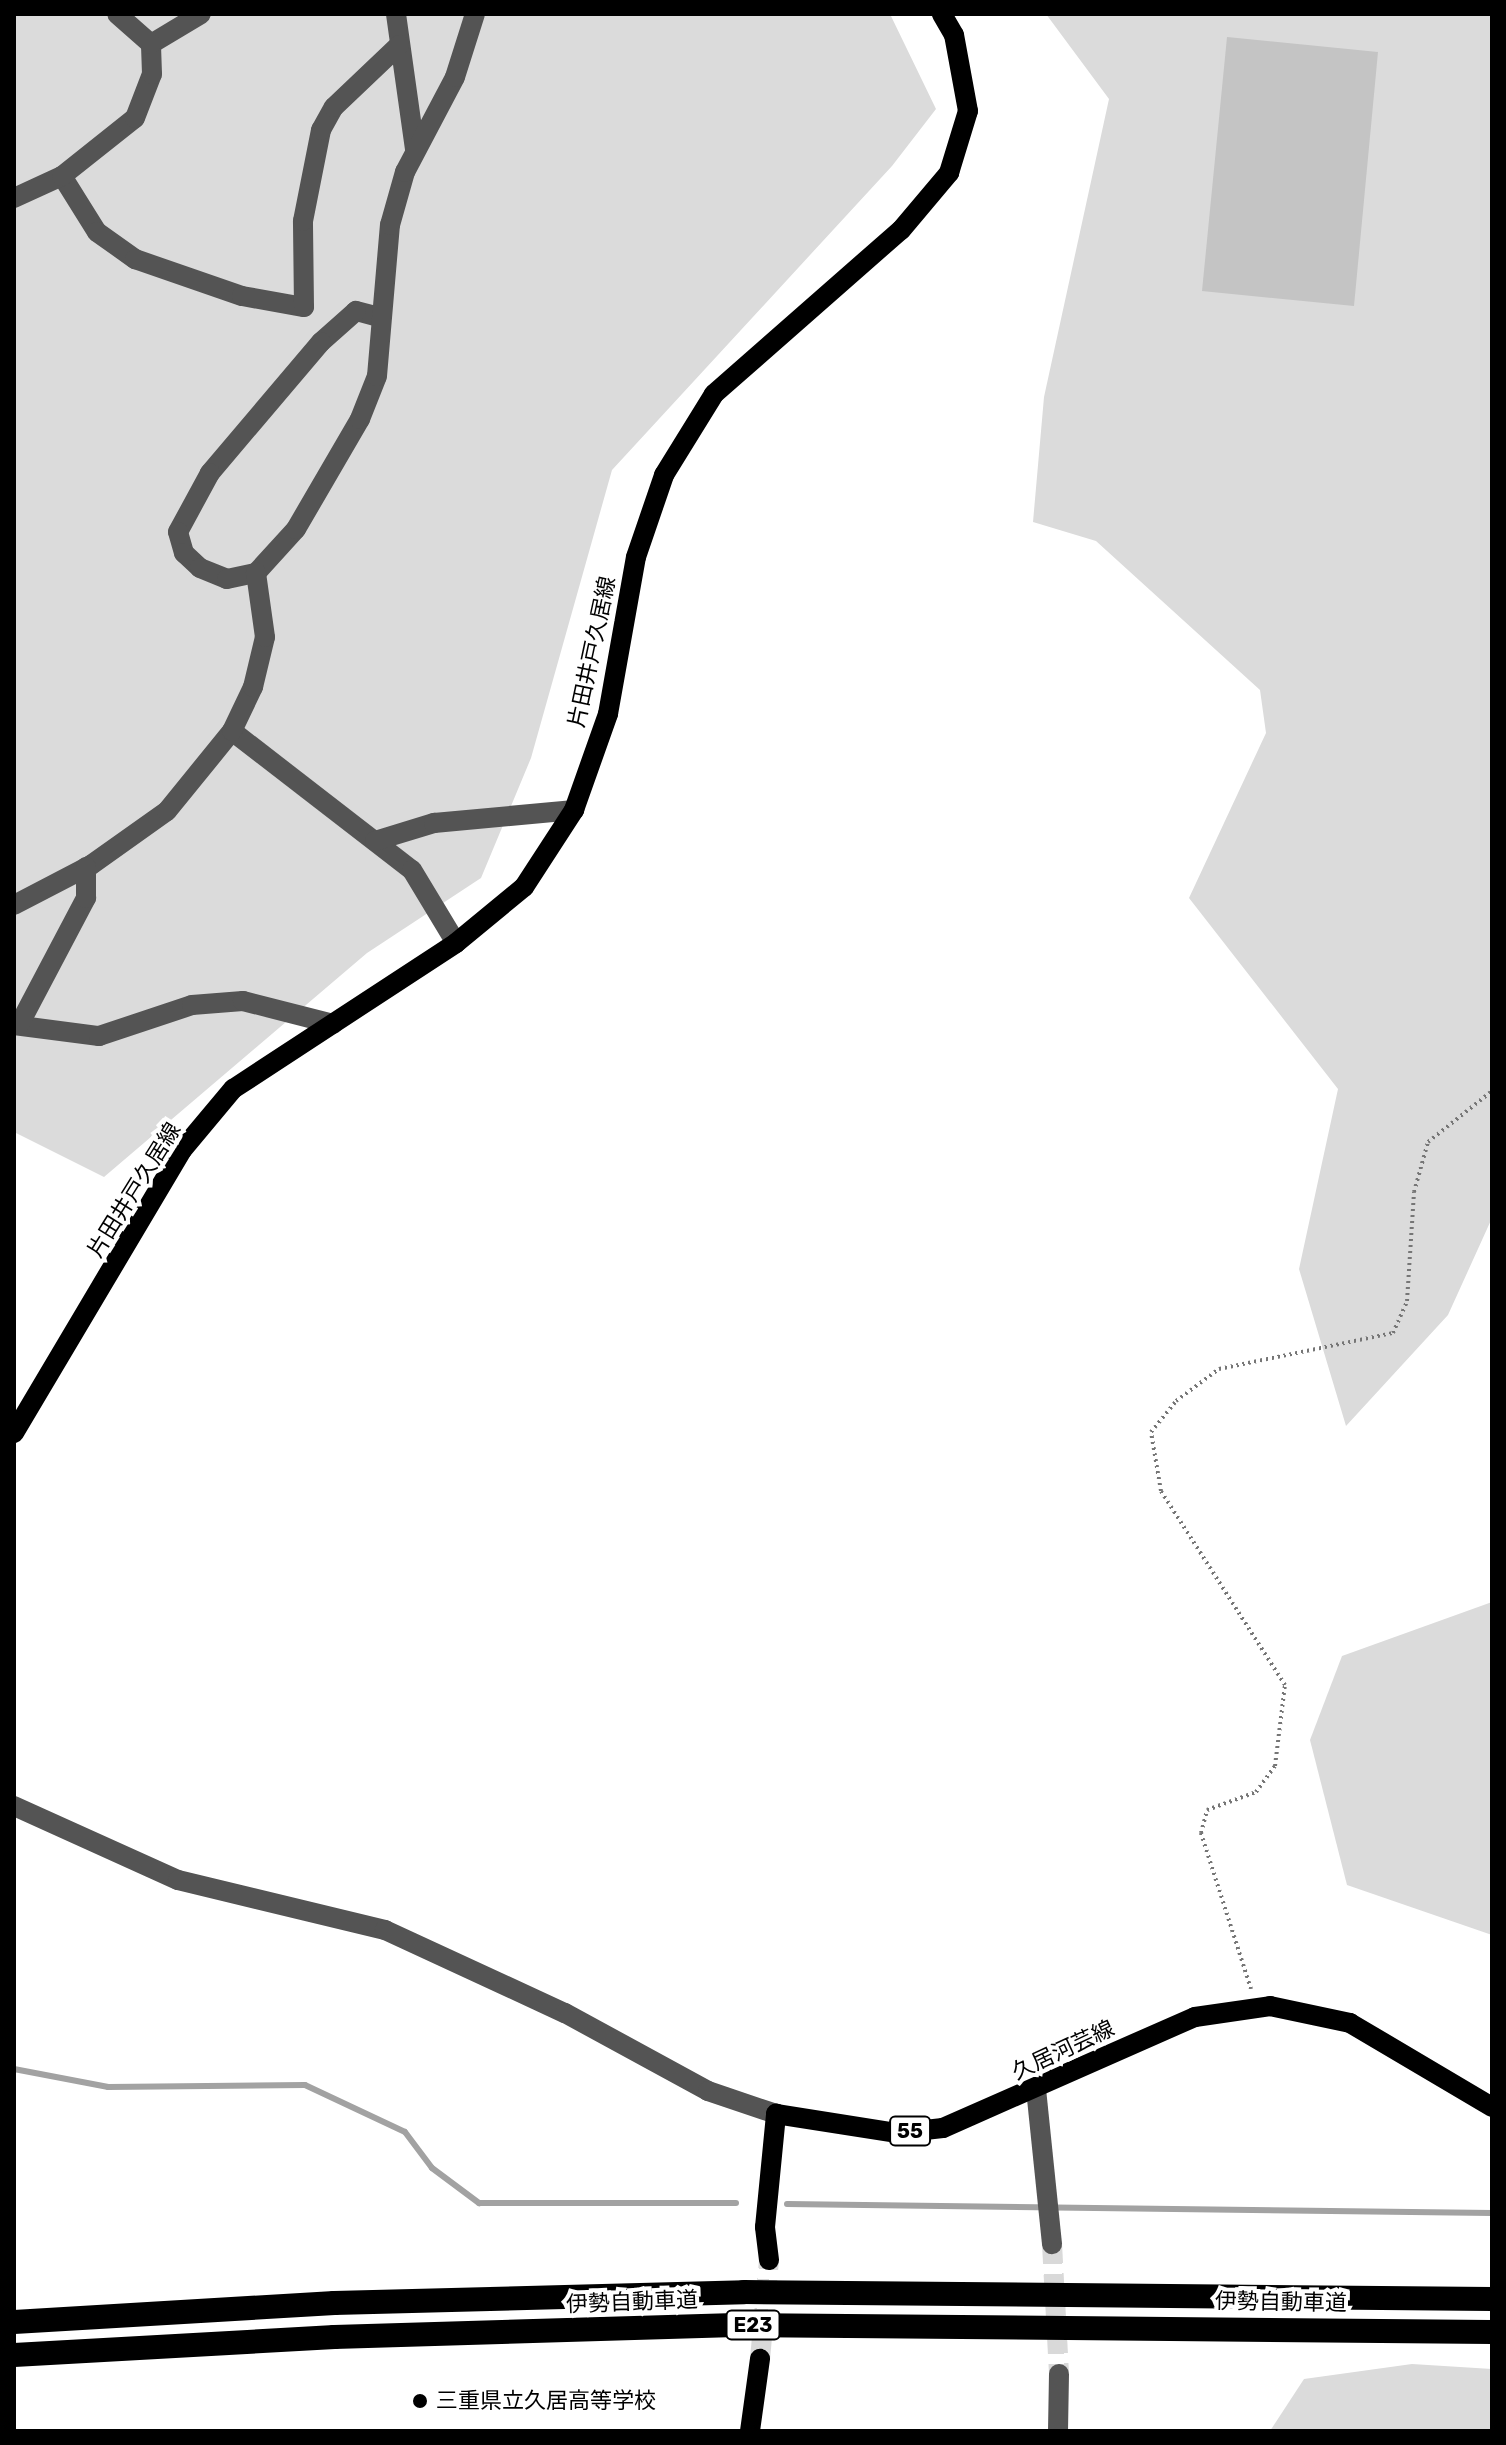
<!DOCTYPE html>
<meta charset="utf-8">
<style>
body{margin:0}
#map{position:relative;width:1506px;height:2445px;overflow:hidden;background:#fff;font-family:Rubik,"Noto Sans JP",sans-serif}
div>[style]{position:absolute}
.green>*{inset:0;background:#dbdbdb}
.stream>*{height:6px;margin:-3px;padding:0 3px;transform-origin:3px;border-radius:3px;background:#a2a2a2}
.building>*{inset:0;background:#c4c4c4}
.minor-tunnel>*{height:20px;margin-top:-10px;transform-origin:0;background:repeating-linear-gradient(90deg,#d9d9d9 0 20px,transparent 0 30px)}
.major-tunnel>*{height:20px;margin-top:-10px;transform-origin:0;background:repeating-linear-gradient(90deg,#d9d9d9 0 20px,transparent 0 30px)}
.path>*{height:4px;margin-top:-2px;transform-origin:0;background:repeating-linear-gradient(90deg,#767676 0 2px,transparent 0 6px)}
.minor>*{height:20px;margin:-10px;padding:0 10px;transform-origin:10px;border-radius:10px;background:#545454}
.major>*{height:20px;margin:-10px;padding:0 10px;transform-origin:10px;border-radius:10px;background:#000}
.highway>*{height:24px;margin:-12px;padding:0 12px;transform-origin:12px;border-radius:12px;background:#000}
.dots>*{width:22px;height:22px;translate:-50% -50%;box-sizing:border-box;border:4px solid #fff;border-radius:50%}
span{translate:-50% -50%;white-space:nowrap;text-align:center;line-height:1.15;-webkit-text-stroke:8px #fff;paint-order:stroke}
.shield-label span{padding:2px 6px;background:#fff;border:2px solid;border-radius:6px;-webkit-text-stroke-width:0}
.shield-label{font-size:20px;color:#000;font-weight:700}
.street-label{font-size:22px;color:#000}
.poi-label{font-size:22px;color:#000}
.left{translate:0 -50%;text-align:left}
.frame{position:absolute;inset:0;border:16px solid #000;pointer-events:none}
</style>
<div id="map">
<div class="green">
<div style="clip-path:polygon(14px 14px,890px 14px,936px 109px,892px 166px,612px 470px,531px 758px,481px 878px,367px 953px,104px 1177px,14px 1132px)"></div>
<div style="clip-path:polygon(1046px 14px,1492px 14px,1492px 1218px,1448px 1315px,1346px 1426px,1299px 1269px,1338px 1089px,1189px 898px,1266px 733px,1260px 690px,1096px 541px,1033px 522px,1044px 397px,1109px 99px)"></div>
<div style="clip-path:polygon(1492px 1602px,1492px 1935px,1347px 1885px,1310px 1740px,1342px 1656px)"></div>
<div style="clip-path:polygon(1412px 2364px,1492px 2369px,1492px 2431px,1270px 2431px,1304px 2379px)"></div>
</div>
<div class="stream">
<div style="left:14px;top:2069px;width:96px;rotate:10.8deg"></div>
<div style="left:108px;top:2087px;width:197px;rotate:-0.6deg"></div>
<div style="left:305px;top:2085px;width:110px;rotate:25.2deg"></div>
<div style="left:405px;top:2132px;width:45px;rotate:53.1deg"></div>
<div style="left:432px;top:2168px;width:59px;rotate:36.7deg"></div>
<div style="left:479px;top:2203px;width:257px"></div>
<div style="left:787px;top:2204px;width:705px;rotate:0.73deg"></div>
</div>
<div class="building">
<div style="clip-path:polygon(1227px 37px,1378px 52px,1354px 306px,1202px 291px)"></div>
</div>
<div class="minor-tunnel">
<div style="left:1052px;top:2244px;width:130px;rotate:86.9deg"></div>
</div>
<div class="major-tunnel">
<div style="left:760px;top:2359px;width:99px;rotate:-84.8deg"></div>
</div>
<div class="path">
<div style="left:1251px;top:1989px;width:164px;rotate:-107.8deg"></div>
<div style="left:1201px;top:1833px;width:24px;rotate:-75deg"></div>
<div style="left:1207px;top:1810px;width:52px;rotate:-20.2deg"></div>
<div style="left:1256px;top:1792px;width:32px;rotate:-54deg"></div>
<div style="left:1275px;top:1766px;width:82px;rotate:-83deg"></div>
<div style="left:1285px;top:1685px;width:230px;rotate:-122.6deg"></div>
<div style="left:1161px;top:1491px;width:60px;rotate:-99.6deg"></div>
<div style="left:1151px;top:1432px;width:40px;rotate:-51deg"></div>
<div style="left:1176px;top:1401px;width:54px;rotate:-36.7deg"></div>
<div style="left:1219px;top:1369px;width:178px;rotate:-11.7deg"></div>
<div style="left:1393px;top:1333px;width:35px;rotate:-66deg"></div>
<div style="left:1407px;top:1301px;width:109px;rotate:-86.3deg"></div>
<div style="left:1414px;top:1192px;width:52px;rotate:-74.4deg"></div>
<div style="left:1428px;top:1142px;width:82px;rotate:-38.6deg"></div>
</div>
<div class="minor">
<div style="left:396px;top:14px;width:137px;rotate:82deg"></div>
<div style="left:151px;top:44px;width:58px;rotate:-31deg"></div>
<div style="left:62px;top:176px;width:66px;rotate:58deg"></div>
<div style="left:97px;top:232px;width:47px;rotate:35.4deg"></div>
<div style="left:135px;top:259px;width:113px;rotate:19.1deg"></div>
<div style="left:242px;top:296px;width:63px;rotate:10.1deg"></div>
<div style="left:304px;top:307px;width:86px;rotate:-90.7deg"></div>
<div style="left:303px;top:221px;width:93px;rotate:-78.8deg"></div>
<div style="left:321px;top:130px;width:26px;rotate:-61deg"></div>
<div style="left:334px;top:107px;width:90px;rotate:-43.6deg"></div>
<div style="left:14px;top:198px;width:53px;rotate:-24.6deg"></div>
<div style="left:62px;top:176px;width:93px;rotate:-38.5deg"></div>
<div style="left:135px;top:118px;width:47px;rotate:-68.9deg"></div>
<div style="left:152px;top:74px;width:30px;rotate:-92deg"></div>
<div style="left:151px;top:44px;width:45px;rotate:-138.6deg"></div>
<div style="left:379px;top:317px;width:24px;rotate:-165deg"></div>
<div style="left:356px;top:311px;width:47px;rotate:138.5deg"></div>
<div style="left:321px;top:342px;width:172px;rotate:130.3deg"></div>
<div style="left:210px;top:473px;width:67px;rotate:118.5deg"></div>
<div style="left:178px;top:532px;width:22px;rotate:74deg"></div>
<div style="left:184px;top:553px;width:22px;rotate:43deg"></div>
<div style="left:200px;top:568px;width:29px;rotate:22deg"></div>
<div style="left:227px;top:579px;width:30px;rotate:-12deg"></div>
<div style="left:256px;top:573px;width:59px;rotate:-47.7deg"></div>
<div style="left:296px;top:529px;width:127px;rotate:-59.8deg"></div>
<div style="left:360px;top:419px;width:46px;rotate:-68.4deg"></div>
<div style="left:377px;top:376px;width:152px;rotate:-85.1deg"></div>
<div style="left:390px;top:225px;width:55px;rotate:-74.2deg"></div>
<div style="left:405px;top:172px;width:107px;rotate:-62.2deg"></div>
<div style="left:455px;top:77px;width:66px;rotate:-72.4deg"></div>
<div style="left:232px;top:731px;width:227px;rotate:37.7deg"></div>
<div style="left:412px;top:870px;width:85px;rotate:58.9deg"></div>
<div style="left:375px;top:841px;width:62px;rotate:-17deg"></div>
<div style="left:434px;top:823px;width:141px;rotate:-5.3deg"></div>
<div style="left:14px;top:905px;width:87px;rotate:-27.5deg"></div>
<div style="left:91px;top:865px;width:93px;rotate:-35.4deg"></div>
<div style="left:167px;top:811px;width:103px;rotate:-50.9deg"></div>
<div style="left:232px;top:731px;width:49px;rotate:-64.5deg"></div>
<div style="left:253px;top:687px;width:51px;rotate:-76.5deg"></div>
<div style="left:265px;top:637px;width:65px;rotate:-98deg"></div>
<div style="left:14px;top:1025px;width:86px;rotate:7.4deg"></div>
<div style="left:99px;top:1036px;width:98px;rotate:-18.4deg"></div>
<div style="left:192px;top:1005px;width:51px;rotate:-4.5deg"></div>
<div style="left:243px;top:1001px;width:93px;rotate:14.3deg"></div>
<div style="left:19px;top:1025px;width:144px;rotate:-62.2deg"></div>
<div style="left:86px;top:898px;width:31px;rotate:-90deg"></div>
<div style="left:14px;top:1806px;width:180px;rotate:24.3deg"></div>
<div style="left:178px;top:1880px;width:213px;rotate:13.6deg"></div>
<div style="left:385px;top:1930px;width:198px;rotate:24.8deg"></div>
<div style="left:565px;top:2013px;width:163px;rotate:28.6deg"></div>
<div style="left:708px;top:2091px;width:72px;rotate:18.7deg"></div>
<div style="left:1036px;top:2089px;width:156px;rotate:84.1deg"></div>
<div style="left:1058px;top:2431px;width:57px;rotate:-89deg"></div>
</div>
<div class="major">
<div style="left:14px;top:1433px;width:329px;rotate:-59.3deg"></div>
<div style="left:182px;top:1150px;width:80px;rotate:-50.1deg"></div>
<div style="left:233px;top:1089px;width:267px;rotate:-33.2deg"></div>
<div style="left:456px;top:943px;width:88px;rotate:-39.5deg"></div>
<div style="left:524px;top:887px;width:92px;rotate:-57deg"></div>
<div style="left:574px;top:810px;width:102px;rotate:-70.5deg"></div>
<div style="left:608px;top:714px;width:159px;rotate:-79.9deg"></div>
<div style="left:636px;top:557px;width:87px;rotate:-71.1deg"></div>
<div style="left:664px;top:475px;width:95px;rotate:-58.3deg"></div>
<div style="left:714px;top:394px;width:249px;rotate:-41.3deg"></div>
<div style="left:901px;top:230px;width:75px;rotate:-49.9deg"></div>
<div style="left:949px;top:173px;width:65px;rotate:-73deg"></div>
<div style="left:968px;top:111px;width:77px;rotate:-100.4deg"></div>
<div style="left:954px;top:35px;width:24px;rotate:-120deg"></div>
<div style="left:769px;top:2260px;width:33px;rotate:-97deg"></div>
<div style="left:765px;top:2227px;width:114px;rotate:-84.4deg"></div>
<div style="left:776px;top:2114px;width:123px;rotate:8.9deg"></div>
<div style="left:898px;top:2133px;width:45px;rotate:-6.3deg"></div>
<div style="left:943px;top:2128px;width:275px;rotate:-23.8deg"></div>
<div style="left:1195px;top:2017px;width:76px;rotate:-8.3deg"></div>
<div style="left:1270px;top:2006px;width:82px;rotate:12deg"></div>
<div style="left:1350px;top:2023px;width:165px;rotate:30.6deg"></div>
<div style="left:750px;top:2431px;width:73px;rotate:-82.1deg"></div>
</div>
<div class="highway">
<div style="left:14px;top:2322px;width:321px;rotate:-3.4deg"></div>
<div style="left:334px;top:2303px;width:410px;rotate:-1.5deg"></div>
<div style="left:744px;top:2292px;width:748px;rotate:0.54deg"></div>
<div style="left:14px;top:2355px;width:321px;rotate:-3.2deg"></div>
<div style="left:334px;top:2337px;width:410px;rotate:-1.7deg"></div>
<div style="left:744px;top:2325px;width:748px;rotate:0.54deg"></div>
</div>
<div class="dots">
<div style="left:420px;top:2401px;background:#000"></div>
</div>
<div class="shield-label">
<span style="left:910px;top:2131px">55</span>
<span style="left:753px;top:2325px">E23</span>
</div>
<div class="street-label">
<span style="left:592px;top:652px;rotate:-78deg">片田井戸久居線</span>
<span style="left:134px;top:1190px;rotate:-58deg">片田井戸久居線</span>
<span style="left:1063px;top:2050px;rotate:-25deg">久居河芸線</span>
<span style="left:632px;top:2302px;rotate:-2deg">伊勢自動車道</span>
<span style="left:1281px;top:2302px;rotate:1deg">伊勢自動車道</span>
</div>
<div class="poi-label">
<span class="left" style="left:436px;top:2401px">三重県立久居高等学校</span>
</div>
<div class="frame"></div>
</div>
